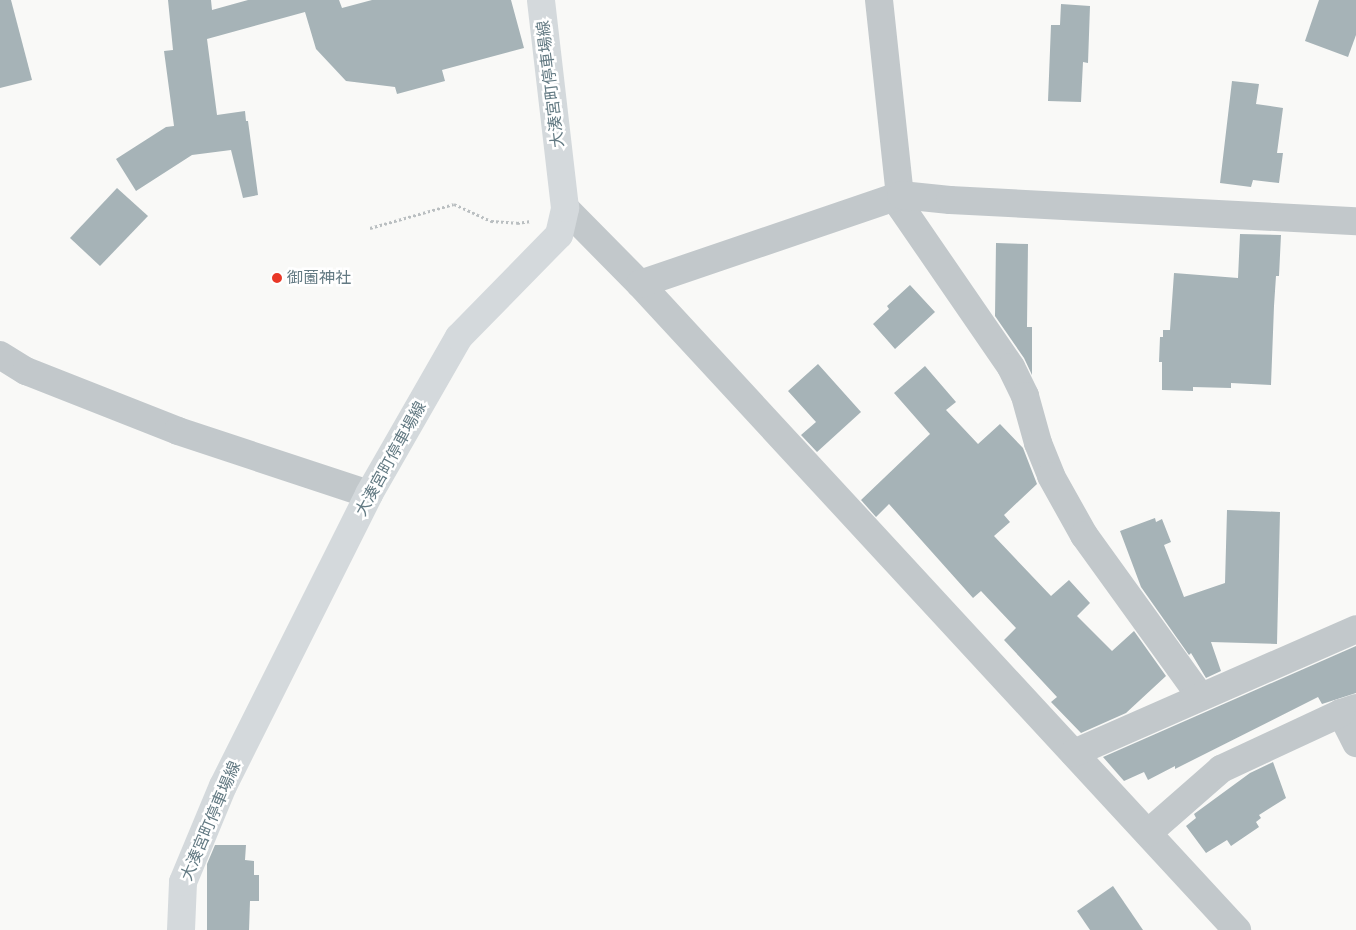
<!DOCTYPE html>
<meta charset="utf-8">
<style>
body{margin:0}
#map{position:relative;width:1356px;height:930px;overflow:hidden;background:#f9f9f7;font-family:"Public Sans","Noto Sans JP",sans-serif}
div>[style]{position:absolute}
.building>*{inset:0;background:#a6b3b7}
.path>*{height:3px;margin-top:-1.5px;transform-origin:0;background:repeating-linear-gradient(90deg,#babfc1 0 2.5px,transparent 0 5px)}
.minor>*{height:28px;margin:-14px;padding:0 14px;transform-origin:14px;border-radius:14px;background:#c2c8cb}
.secondary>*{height:28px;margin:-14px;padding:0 14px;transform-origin:14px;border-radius:14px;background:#d4d9dc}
.dots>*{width:14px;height:14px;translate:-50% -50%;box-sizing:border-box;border:2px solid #fff;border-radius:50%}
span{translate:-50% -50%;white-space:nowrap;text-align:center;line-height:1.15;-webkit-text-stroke:5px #fff;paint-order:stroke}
.street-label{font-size:16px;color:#637a83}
.poi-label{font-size:16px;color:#637a83}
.left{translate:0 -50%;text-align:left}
</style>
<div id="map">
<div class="building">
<div style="clip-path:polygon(0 0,11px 0,32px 80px,0 88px)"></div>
<div style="clip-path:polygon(168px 0,211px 0,212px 10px,248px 0,339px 0,342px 8px,372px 0,511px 0,524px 48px,442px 70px,445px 81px,397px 94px,395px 87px,346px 81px,316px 49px,305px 12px,207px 39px,217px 115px,245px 111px,246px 121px,248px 121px,258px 195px,243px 198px,231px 150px,192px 155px,136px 191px,116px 159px,166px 127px,174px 126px,164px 51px,173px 50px)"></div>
<div style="clip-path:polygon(1319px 0,1356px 0,1356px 35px,1348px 57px,1305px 41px)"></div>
<div style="clip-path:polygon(1061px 4px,1090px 6px,1088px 63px,1083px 62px,1081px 102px,1048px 101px,1051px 25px,1060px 25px)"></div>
<div style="clip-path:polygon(1232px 81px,1259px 84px,1256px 104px,1283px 108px,1277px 153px,1283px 153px,1279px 183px,1253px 180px,1251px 187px,1220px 183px)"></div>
<div style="clip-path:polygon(117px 188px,148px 216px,100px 266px,70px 238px)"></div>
<div style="clip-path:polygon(1240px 234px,1281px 235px,1279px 276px,1276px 276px,1274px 306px,1271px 385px,1231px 383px,1231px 388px,1193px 387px,1193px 391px,1162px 390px,1162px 362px,1159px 362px,1160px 337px,1163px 337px,1163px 330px,1170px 330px,1174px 273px,1238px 278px)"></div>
<div style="clip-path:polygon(996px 243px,1028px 244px,1027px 327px,1032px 327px,1032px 375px,1024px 358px,995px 316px)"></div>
<div style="clip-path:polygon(910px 285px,935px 312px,895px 349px,873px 324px,889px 309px,887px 306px)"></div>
<div style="clip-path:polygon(818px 364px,861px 412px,817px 452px,801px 435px,816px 422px,788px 391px)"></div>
<div style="clip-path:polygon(925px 366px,956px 402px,946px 410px,978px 444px,1000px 424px,1023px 448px,1037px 484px,1004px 515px,1010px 522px,994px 536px,1051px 596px,1069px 580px,1090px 603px,1077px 616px,1112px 651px,1134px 631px,1166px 676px,1126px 713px,1081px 733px,1051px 702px,1057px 697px,1004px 640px,1016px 628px,981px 591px,973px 598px,889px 504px,876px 517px,861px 500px,930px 434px,894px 393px)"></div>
<div style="clip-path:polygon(1227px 510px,1280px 512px,1277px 644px,1211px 642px,1221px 671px,1206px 678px,1191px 653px,1189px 655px,1141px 587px,1120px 531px,1155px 518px,1156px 522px,1162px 519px,1171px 542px,1164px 545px,1184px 597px,1225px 583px)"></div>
<div style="clip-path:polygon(1356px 646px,1356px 693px,1322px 704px,1318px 697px,1175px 769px,1175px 766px,1148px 780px,1144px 772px,1124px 781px,1103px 757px)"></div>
<div style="clip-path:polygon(1273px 762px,1286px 798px,1259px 815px,1261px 818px,1256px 822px,1259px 827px,1231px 846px,1227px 840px,1206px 853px,1186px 826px,1196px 818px,1194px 814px,1250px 773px)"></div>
<div style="clip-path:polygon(215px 845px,246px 845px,245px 860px,254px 861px,254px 875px,259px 875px,259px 901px,250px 901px,249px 930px,207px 930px,207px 864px)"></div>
<div style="clip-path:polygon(1113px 886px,1143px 930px,1090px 930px,1077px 911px)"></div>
</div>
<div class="path">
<div style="left:370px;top:228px;width:87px;rotate:-15.9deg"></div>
<div style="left:454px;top:204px;width:41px;rotate:24.7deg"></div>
<div style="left:491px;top:221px;width:26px;rotate:4deg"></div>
<div style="left:517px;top:223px;width:14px;rotate:-8deg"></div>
</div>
<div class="minor">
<div style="left:879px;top:0;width:208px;rotate:83.9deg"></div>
<div style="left:901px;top:207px;width:194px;rotate:55.5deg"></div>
<div style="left:1011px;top:367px;width:32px;rotate:64deg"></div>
<div style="left:1025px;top:396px;width:49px;rotate:74.5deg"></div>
<div style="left:1038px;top:443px;width:35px;rotate:68deg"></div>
<div style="left:1051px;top:476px;width:68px;rotate:60.8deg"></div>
<div style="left:1084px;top:535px;width:198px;rotate:54.2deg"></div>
<div style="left:565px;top:208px;width:107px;rotate:45.4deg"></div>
<div style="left:640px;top:284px;width:880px;rotate:47.26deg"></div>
<div style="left:640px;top:284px;width:276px;rotate:-18.8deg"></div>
<div style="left:901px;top:195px;width:49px;rotate:5.8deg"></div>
<div style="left:950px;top:200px;width:407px;rotate:3deg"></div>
<div style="left:0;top:355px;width:31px;rotate:32deg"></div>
<div style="left:26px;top:371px;width:163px;rotate:21.5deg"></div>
<div style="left:178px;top:431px;width:201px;rotate:18.3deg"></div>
<div style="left:1356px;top:708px;width:16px;rotate:162deg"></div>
<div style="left:1341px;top:713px;width:34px;rotate:63deg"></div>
<div style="left:1074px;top:753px;width:308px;rotate:-23.7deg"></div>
<div style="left:1148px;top:833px;width:97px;rotate:-41.2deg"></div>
<div style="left:1221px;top:769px;width:132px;rotate:-25deg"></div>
</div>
<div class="secondary">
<div style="left:181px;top:930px;width:48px;rotate:-87.6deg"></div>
<div style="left:183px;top:882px;width:104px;rotate:-67.4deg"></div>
<div style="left:223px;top:786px;width:326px;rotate:-63.4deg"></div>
<div style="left:369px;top:494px;width:181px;rotate:-60.2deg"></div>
<div style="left:459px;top:337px;width:143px;rotate:-45.6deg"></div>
<div style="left:559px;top:235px;width:28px;rotate:-77deg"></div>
<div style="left:565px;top:208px;width:209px;rotate:-96.6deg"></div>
</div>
<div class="dots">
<div style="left:277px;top:278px;background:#e93827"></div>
</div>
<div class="street-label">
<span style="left:551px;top:84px;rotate:-97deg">大湊宮町停車場線</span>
<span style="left:391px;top:459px;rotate:-61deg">大湊宮町停車場線</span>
<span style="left:211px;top:821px;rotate:-67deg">大湊宮町停車場線</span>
</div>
<div class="poi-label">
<span class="left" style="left:287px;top:278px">御薗神社</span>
</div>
</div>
